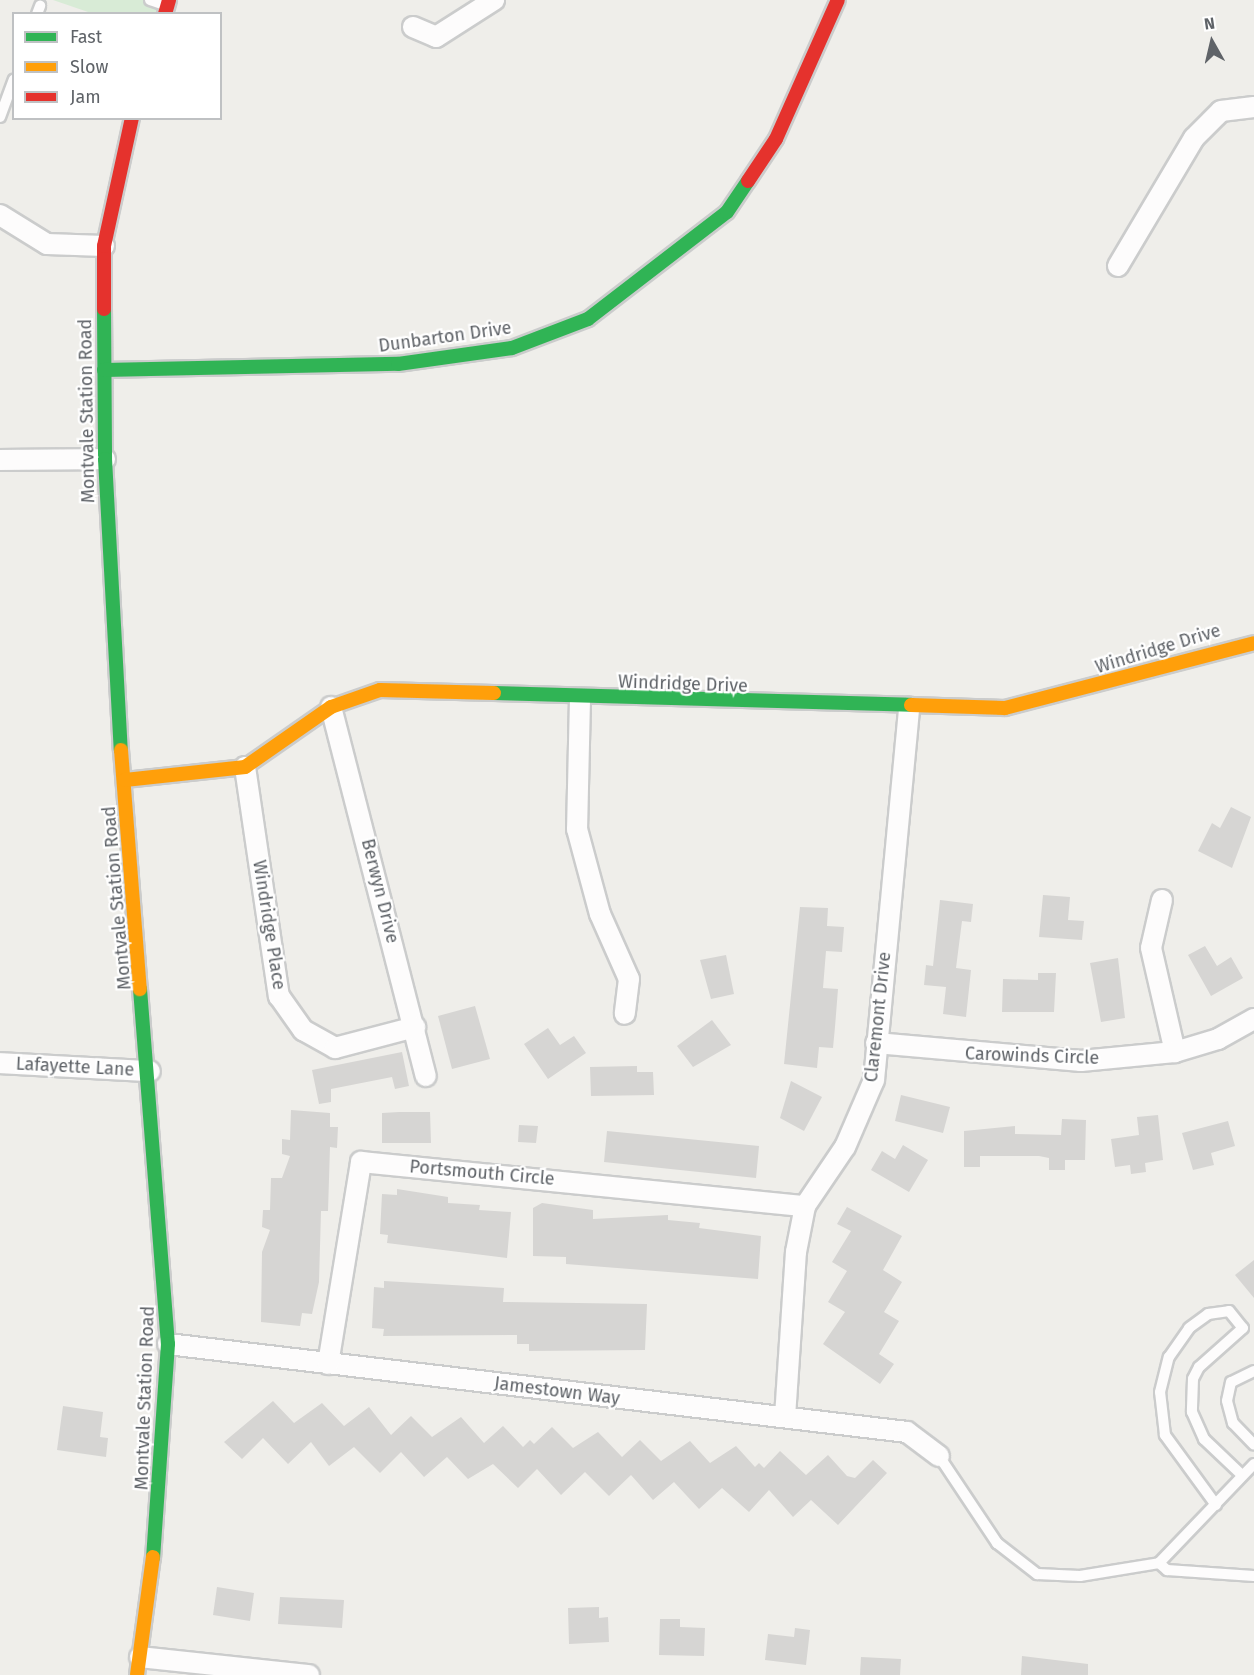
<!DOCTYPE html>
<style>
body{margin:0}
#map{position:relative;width:1254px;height:1675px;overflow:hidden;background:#efeeea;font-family:"Fira Sans",sans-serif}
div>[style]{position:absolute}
.green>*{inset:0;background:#d8ebd6}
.building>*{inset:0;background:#d6d5d3}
.roads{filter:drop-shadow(2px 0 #cbcccc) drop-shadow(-2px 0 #cbcccc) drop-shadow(0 2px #cbcccc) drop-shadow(0 -2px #cbcccc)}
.lane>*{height:10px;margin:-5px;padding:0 5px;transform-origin:5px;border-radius:5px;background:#fdfcfc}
.street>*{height:20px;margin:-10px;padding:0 10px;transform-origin:10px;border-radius:10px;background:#fdfcfc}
.fast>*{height:14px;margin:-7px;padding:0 7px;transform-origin:7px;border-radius:7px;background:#30b455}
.slow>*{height:14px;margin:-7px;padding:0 7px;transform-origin:7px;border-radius:7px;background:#ff9f0a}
.jam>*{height:14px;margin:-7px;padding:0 7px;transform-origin:7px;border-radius:7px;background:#e5322d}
span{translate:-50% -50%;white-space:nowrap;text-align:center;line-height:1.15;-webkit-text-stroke:4.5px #fff;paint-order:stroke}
.street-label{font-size:18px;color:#5f6368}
.legend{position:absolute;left:12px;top:12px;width:210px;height:108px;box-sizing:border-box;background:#fff;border:2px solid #bfc1c3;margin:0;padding:8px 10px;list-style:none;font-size:18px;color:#5f6368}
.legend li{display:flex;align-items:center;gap:12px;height:30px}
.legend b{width:30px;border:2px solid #bfc1c3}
.north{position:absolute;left:1182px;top:12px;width:60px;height:60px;-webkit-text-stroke:4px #fff;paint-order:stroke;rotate:352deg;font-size:16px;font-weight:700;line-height:24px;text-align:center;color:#5f6368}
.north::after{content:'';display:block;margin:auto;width:21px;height:27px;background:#5f6368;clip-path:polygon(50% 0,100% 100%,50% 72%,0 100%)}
</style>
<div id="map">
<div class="green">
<div style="clip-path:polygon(53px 0,171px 0,166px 14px,91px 13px)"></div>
</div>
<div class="building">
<div style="clip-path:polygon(1231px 807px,1251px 817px,1232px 868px,1198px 851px,1212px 823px,1220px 828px)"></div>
<div style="clip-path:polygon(1043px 895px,1070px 897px,1068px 920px,1084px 921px,1082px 940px,1039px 937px)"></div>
<div style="clip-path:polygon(940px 900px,973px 904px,971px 922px,962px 921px,956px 968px,971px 970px,966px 1017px,943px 1014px,946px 987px,924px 985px,926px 965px,933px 966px)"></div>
<div style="clip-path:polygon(800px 907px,828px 908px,827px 926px,844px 927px,842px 952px,826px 951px,823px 988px,838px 989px,835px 1027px,833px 1048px,819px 1047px,817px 1068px,784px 1064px)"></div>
<div style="clip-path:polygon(1205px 946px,1217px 966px,1231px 957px,1243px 978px,1211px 996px,1188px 955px)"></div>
<div style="clip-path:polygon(726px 955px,734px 994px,711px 999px,700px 960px)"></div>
<div style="clip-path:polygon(1118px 958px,1125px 1018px,1101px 1022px,1090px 963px)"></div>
<div style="clip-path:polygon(1038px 973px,1056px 973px,1054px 1012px,1002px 1012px,1003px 979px,1038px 980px)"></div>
<div style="clip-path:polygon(475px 1006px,490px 1059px,452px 1069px,438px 1016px)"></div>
<div style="clip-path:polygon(712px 1020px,731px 1045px,693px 1067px,677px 1046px)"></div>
<div style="clip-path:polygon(548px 1028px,560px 1045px,574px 1036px,586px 1053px,548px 1079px,524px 1044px)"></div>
<div style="clip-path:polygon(402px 1052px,409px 1086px,395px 1089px,392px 1077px,331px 1089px,331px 1102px,319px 1104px,312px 1070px)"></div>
<div style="clip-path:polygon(637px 1066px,637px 1072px,653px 1072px,654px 1095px,591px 1096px,590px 1067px)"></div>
<div style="clip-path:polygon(791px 1081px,822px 1097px,804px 1131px,780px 1118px)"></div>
<div style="clip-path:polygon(901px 1095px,950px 1107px,943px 1133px,895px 1121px)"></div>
<div style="clip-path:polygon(291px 1110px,330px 1113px,330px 1127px,338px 1127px,337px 1148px,330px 1147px,328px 1211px,321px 1211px,319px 1282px,312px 1314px,302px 1313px,300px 1326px,261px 1322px,262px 1252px,270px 1230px,262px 1227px,263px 1210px,270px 1210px,271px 1178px,282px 1178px,290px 1156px,282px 1154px,282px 1139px,290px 1140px)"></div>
<div style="clip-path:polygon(399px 1112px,430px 1112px,431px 1143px,382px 1143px,382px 1113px)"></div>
<div style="clip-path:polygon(1158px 1115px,1163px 1160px,1145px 1163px,1146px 1172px,1131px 1174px,1130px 1165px,1115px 1167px,1111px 1139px,1139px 1135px,1137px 1117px)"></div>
<div style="clip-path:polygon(1062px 1119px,1086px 1120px,1085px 1160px,1065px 1160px,1065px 1170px,1049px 1170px,1049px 1158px,1039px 1156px,980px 1156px,980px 1167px,964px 1167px,964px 1131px,1015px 1126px,1015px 1134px,1061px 1135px)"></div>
<div style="clip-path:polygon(1228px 1121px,1235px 1146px,1211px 1153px,1214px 1165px,1193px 1170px,1182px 1133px)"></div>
<div style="clip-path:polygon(519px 1125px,538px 1126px,536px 1143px,518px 1142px)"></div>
<div style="clip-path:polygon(607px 1131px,759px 1146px,756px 1178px,604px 1162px)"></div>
<div style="clip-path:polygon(903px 1145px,928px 1160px,909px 1192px,871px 1170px,882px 1151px,895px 1159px)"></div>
<div style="clip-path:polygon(397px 1189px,448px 1197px,448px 1203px,480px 1205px,479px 1210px,511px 1212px,507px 1258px,387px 1243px,388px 1235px,380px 1234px,382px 1194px,397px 1195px)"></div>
<div style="clip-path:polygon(542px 1203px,593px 1210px,593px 1219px,668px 1215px,668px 1220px,700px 1223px,699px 1228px,761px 1236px,758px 1279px,566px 1264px,566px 1257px,533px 1256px,533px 1208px)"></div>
<div style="clip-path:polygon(847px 1207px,902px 1236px,883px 1270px,902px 1282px,884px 1312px,899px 1321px,879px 1354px,894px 1364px,880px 1384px,823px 1344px,845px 1312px,828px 1302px,847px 1271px,832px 1262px,851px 1231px,837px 1224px)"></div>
<div style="clip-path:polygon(1254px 1260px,1254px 1298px,1235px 1275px)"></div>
<div style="clip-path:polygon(384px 1281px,504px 1288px,503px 1302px,647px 1304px,645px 1350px,529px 1351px,529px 1344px,517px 1344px,517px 1335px,383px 1336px,384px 1329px,372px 1328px,374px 1287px,384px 1288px)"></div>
<div style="clip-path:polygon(273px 1401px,294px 1423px,322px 1403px,344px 1426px,369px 1407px,391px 1435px,411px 1416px,432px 1437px,461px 1417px,484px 1443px,503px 1426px,523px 1447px,530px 1440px,534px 1444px,552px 1427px,573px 1448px,598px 1432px,622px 1457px,640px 1440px,661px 1461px,690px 1441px,710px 1463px,736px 1446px,755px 1467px,759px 1463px,764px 1468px,780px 1451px,806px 1475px,828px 1455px,847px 1476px,855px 1478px,873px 1460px,887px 1473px,838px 1525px,811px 1500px,793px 1517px,769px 1490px,749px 1512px,722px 1488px,699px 1509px,674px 1482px,653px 1500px,631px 1475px,609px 1496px,585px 1472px,561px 1495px,537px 1469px,518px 1488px,493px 1464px,468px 1479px,447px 1457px,424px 1477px,401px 1452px,380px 1473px,354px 1447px,329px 1466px,311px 1442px,288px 1464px,263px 1438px,242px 1459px,224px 1442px)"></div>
<div style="clip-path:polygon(63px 1406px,103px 1412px,100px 1437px,108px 1438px,106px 1457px,57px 1450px)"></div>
<div style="clip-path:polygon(217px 1587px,254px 1593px,250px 1621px,213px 1615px)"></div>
<div style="clip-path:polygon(280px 1597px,344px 1600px,342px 1628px,278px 1624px)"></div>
<div style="clip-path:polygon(599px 1607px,599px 1618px,608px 1617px,609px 1642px,569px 1644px,568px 1608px)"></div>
<div style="clip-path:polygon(660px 1619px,680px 1619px,680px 1627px,705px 1628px,704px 1656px,659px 1655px)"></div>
<div style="clip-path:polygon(795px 1628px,810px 1630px,806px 1665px,765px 1660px,768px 1634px,794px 1637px)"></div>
<div style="clip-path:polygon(1022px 1656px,1088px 1664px,1088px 1675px,1021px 1675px)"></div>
<div style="clip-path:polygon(861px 1657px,901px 1659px,900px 1675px,860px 1675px)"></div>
</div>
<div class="roads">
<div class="lane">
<div style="left:150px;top:0;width:18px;rotate:19deg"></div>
<div style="left:37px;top:14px;width:9px;rotate:-69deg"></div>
<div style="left:0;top:117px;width:40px;rotate:-69.8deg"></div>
<div style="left:1254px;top:1371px;width:25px;rotate:154deg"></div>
<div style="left:1231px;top:1382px;width:19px;rotate:102deg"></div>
<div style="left:1227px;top:1401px;width:23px;rotate:75deg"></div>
<div style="left:1233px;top:1423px;width:30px;rotate:46deg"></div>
<div style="left:939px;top:1456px;width:105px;rotate:56.3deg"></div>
<div style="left:997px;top:1543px;width:51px;rotate:37.8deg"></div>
<div style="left:1037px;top:1574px;width:43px;rotate:2.7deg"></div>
<div style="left:1080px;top:1576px;width:80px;rotate:-9.3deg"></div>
<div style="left:1159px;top:1563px;width:137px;rotate:-46.2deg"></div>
<div style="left:1216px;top:1505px;width:87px;rotate:-126.1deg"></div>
<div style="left:1165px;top:1435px;width:43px;rotate:-96.6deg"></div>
<div style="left:1160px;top:1392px;width:36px;rotate:-76deg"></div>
<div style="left:1169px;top:1357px;width:35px;rotate:-55deg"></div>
<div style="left:1189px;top:1328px;width:24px;rotate:-36deg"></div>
<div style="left:1208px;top:1314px;width:21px;rotate:-8deg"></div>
<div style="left:1229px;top:1311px;width:22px;rotate:51deg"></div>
<div style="left:1243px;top:1328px;width:59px;rotate:138.4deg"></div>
<div style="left:1199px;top:1367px;width:13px;rotate:117deg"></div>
<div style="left:1193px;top:1379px;width:33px;rotate:92deg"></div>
<div style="left:1192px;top:1412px;width:30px;rotate:66deg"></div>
<div style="left:1204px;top:1439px;width:52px;rotate:43.5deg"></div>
<div style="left:1159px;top:1563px;width:11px;rotate:41deg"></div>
<div style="left:1167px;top:1570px;width:87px;rotate:3.9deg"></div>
</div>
<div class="street">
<div style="left:413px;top:27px;width:25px;rotate:23deg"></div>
<div style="left:436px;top:37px;width:69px;rotate:-32.5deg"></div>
<div style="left:0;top:215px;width:55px;rotate:31.7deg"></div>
<div style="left:47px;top:244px;width:57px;rotate:2deg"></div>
<div style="left:1118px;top:266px;width:149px;rotate:-59.3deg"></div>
<div style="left:1194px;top:138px;width:38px;rotate:-45deg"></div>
<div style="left:1221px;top:111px;width:33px;rotate:-7deg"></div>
<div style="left:0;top:460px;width:105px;rotate:-0.5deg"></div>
<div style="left:580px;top:699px;width:130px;rotate:91.3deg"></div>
<div style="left:577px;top:829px;width:88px;rotate:74.9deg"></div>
<div style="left:600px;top:914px;width:71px;rotate:66deg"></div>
<div style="left:629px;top:979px;width:35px;rotate:97deg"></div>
<div style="left:331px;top:707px;width:381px;rotate:75.6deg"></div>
<div style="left:245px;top:767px;width:232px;rotate:81.6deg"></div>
<div style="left:279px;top:996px;width:42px;rotate:54.8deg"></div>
<div style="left:303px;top:1030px;width:37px;rotate:29deg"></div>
<div style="left:335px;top:1048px;width:83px;rotate:-14.7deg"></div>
<div style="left:1162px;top:900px;width:49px;rotate:102.9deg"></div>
<div style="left:1151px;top:948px;width:107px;rotate:77deg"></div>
<div style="left:876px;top:1043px;width:206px;rotate:5deg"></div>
<div style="left:1081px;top:1061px;width:94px;rotate:-5.5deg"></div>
<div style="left:1175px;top:1052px;width:45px;rotate:-16.8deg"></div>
<div style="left:1218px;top:1039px;width:41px;rotate:-29.1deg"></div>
<div style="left:0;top:1063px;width:150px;rotate:3.1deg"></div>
<div style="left:168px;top:1344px;width:744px;rotate:6.79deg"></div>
<div style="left:907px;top:1432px;width:40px;rotate:37deg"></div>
<div style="left:328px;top:1364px;width:205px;rotate:-80.7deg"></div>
<div style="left:361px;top:1162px;width:446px;rotate:5.7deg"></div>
<div style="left:785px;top:1417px;width:165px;rotate:-86.2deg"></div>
<div style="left:796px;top:1252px;width:47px;rotate:-78.9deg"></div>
<div style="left:805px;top:1206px;width:71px;rotate:-55.9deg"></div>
<div style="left:845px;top:1147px;width:73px;rotate:-66.6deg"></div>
<div style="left:874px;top:1080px;width:374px;rotate:-84.6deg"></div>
<div style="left:140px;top:1657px;width:170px;rotate:6.1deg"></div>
</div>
<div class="fast">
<div style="left:104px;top:309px;width:150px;rotate:89.6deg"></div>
<div style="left:105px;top:459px;width:291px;rotate:86.9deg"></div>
<div style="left:104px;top:370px;width:294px;rotate:-1.2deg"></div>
<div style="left:398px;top:364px;width:115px;rotate:-8deg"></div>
<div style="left:512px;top:348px;width:81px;rotate:-20.9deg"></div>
<div style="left:588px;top:319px;width:175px;rotate:-37.6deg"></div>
<div style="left:727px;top:212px;width:37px;rotate:-56deg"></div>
<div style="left:494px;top:693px;width:417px;rotate:1.6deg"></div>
<div style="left:140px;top:989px;width:356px;rotate:85.5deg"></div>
<div style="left:168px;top:1344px;width:214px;rotate:94deg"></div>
</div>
<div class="slow">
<div style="left:911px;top:705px;width:94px;rotate:1.8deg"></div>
<div style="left:1005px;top:708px;width:257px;rotate:-14.6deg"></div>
<div style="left:121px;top:750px;width:240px;rotate:85.5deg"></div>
<div style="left:125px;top:780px;width:121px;rotate:-6.2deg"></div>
<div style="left:245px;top:767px;width:105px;rotate:-34.9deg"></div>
<div style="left:331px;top:707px;width:52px;rotate:-19.1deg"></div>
<div style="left:380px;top:690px;width:114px;rotate:1.5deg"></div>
<div style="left:137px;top:1675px;width:119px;rotate:-82.3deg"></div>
</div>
<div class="jam">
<div style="left:165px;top:14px;width:15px;rotate:-74deg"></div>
<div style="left:748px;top:181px;width:50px;rotate:-56.3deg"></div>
<div style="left:776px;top:139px;width:152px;rotate:-66deg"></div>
<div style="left:104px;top:309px;width:63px;rotate:-90deg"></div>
<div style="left:104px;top:246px;width:131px;rotate:-77.7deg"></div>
</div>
</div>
<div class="street-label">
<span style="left:445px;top:337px;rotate:-8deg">Dunbarton Drive</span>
<span style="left:87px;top:411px;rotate:-91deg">Montvale Station Road</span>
<span style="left:1158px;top:649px;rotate:-17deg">Windridge Drive</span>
<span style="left:683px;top:684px;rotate:2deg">Windridge Drive</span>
<span style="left:380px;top:891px;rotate:76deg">Berwyn Drive</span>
<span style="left:117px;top:898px;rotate:-95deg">Montvale Station Road</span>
<span style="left:269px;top:925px;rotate:81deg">Windridge Place</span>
<span style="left:878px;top:1017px;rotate:-84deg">Claremont Drive</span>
<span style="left:1032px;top:1056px;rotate:2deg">Carowinds Circle</span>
<span style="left:75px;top:1067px;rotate:3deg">Lafayette Lane</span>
<span style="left:482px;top:1173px;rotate:5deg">Portsmouth Circle</span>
<span style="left:557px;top:1391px;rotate:7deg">Jamestown Way</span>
<span style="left:145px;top:1398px;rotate:-88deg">Montvale Station Road</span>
</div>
<ul class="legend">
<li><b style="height:8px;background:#30b455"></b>Fast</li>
<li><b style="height:8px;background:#ff9f0a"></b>Slow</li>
<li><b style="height:8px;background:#e5322d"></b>Jam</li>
</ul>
<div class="north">N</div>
</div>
